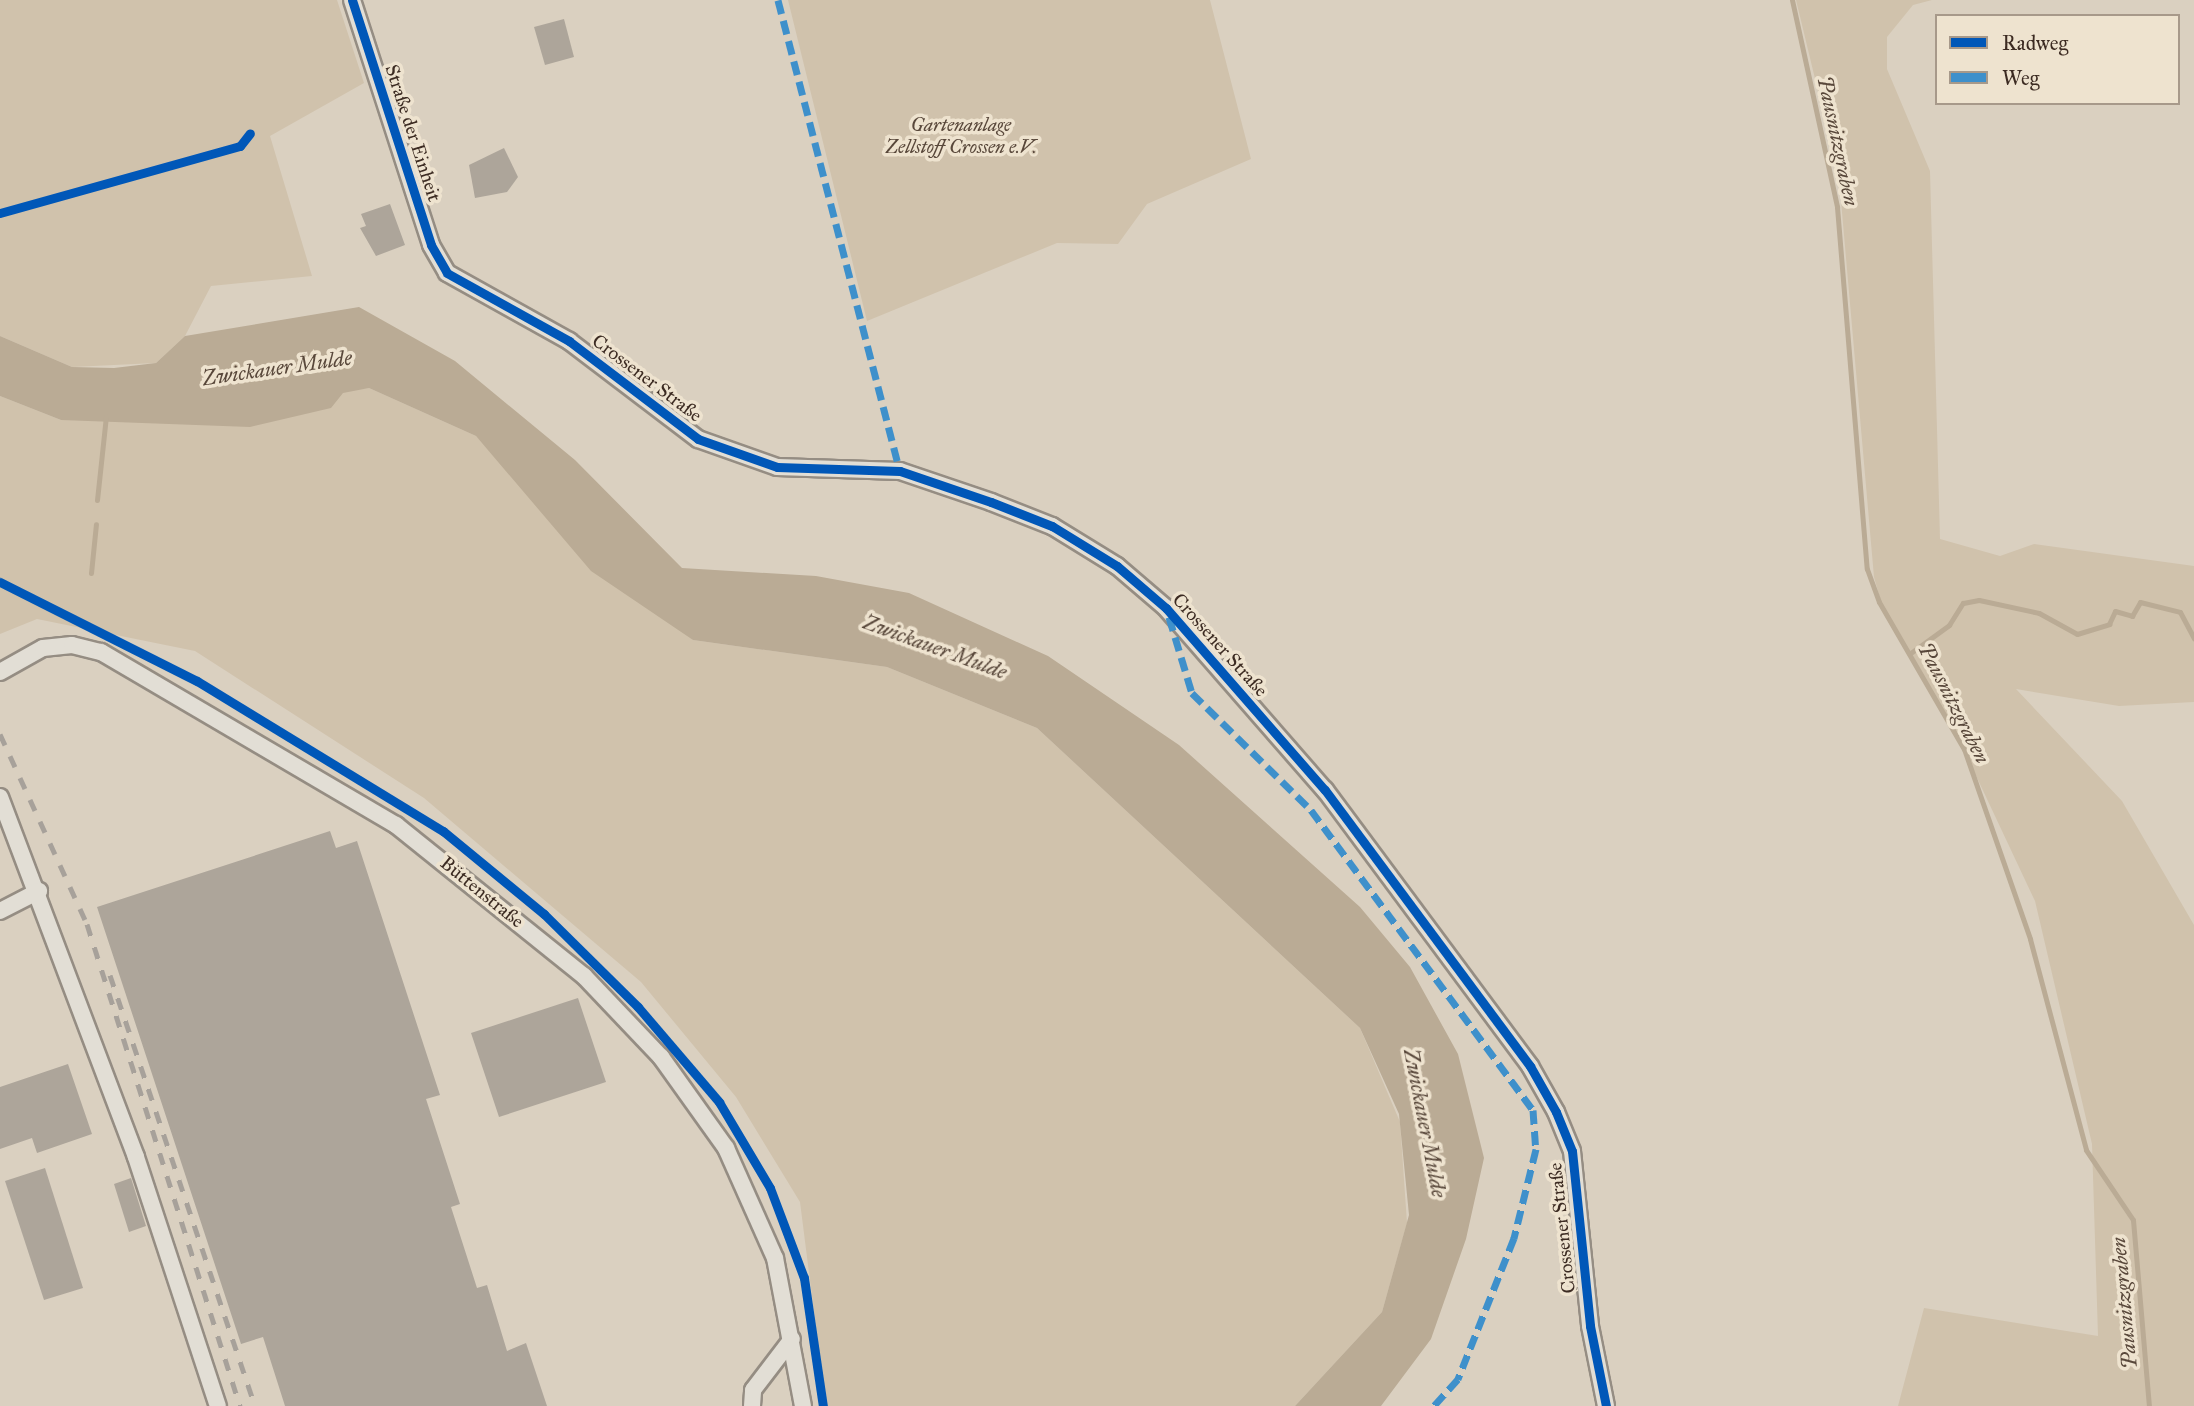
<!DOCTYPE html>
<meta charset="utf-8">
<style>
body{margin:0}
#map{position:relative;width:2194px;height:1406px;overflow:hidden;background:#dad0c0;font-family:"IM FELL Great Primer",serif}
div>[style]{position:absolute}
.green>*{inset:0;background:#d0c2ac}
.water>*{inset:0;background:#baab95}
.stream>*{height:5px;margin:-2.5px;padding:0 2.5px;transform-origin:2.5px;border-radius:2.5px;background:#baab95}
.building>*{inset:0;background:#ada59a}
.roads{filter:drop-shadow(2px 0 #958d83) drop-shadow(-2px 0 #958d83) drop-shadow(0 2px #958d83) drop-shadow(0 -2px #958d83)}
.street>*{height:16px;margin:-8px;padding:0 8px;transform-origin:8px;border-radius:8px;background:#e2ded5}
.rail>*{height:5px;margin-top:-2.5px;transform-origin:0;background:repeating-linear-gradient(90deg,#a7a19a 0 12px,transparent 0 24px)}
.quiet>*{height:7px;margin-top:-3.5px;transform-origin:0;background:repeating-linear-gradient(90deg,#3e90cb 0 14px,transparent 0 21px)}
.cycleway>*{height:9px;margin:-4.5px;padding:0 4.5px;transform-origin:4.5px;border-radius:4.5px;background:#0057b8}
span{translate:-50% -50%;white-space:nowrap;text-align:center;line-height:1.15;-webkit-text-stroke:7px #eee3cf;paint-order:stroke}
.park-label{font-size:19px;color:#58473a;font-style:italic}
.street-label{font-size:19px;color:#3c2b22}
.water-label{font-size:21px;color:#58473a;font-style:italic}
.legend{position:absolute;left:1935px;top:14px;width:245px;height:91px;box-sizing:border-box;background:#eee3cf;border:2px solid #a7998a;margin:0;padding:9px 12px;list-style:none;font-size:21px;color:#3c2b22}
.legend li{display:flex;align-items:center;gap:14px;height:35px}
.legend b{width:35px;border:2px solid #a7998a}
</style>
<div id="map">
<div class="green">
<div style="clip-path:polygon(0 0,337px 0,364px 83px,270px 136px,312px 276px,211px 286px,185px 336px,156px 363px,72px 367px,0 336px)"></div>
<div style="clip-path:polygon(788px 0,1210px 0,1251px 159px,1147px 204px,1118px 244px,1057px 243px,867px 321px)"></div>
<div style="clip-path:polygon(1796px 0,1932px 0,1913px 5px,1887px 37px,1887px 69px,1930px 171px,1940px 539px,2000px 556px,2034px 544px,2194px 566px,2194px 702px,2119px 706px,2016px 689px,2122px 801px,2194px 925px,2194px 1406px,1898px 1406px,1924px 1308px,2098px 1336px,2092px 1144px,2035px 901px,1963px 748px,1885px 616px,1874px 577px,1839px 178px)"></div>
<div style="clip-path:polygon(369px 388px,476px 436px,535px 500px,693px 640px,887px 667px,1037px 728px,1360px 1028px,1400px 1122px,1407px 1223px,1382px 1312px,1295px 1406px,826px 1406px,800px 1202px,736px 1097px,641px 982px,424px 798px,195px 651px,37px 619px,0 634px,0 396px,61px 420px)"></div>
</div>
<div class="water">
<div style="clip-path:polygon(359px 307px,455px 361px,575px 460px,682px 568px,816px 576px,909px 593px,1048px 656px,1179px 745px,1360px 907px,1410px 967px,1458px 1054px,1484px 1158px,1466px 1239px,1431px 1339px,1381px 1406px,1295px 1406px,1382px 1312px,1409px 1215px,1399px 1114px,1360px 1028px,1037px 728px,887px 667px,693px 640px,591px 571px,476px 436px,369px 388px,343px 393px,331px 408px,250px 427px,61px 420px,0 396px,0 336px,72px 367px,114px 368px,156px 363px,185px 336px)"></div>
</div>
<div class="stream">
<div style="left:1792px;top:0;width:212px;rotate:77.7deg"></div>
<div style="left:1837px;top:207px;width:363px;rotate:85.3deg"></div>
<div style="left:1867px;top:569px;width:35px;rotate:70deg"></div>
<div style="left:1879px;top:602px;width:170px;rotate:60deg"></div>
<div style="left:1964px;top:749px;width:201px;rotate:70.8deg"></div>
<div style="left:2030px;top:939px;width:218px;rotate:75.1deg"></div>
<div style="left:2086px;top:1150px;width:84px;rotate:56.1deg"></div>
<div style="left:2133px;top:1220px;width:187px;rotate:85.1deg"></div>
<div style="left:97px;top:500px;width:84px;rotate:-83.9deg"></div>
<div style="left:91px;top:573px;width:49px;rotate:-84.2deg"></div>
<div style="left:1912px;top:652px;width:46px;rotate:-36.1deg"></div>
<div style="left:1949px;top:625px;width:26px;rotate:-58deg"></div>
<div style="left:1963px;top:603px;width:16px;rotate:-11deg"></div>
<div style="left:1979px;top:600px;width:61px;rotate:12.2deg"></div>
<div style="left:2039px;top:613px;width:43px;rotate:28.9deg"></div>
<div style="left:2077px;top:634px;width:34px;rotate:-17deg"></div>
<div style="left:2109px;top:624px;width:14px;rotate:-65deg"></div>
<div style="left:2115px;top:611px;width:18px;rotate:16deg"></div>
<div style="left:2132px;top:616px;width:16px;rotate:-60deg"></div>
<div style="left:2140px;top:602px;width:41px;rotate:14deg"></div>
<div style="left:2180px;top:612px;width:30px;rotate:62deg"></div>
</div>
<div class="building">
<div style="clip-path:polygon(564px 19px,574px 57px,545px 65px,534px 27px)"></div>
<div style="clip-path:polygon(504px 148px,518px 177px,507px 192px,475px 198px,469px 165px)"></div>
<div style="clip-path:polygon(390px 204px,405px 245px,376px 256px,360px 228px,366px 226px,361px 214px)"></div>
<div style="clip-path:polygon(330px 831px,336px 848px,357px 841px,440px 1095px,426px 1099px,460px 1204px,451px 1207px,477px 1288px,487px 1285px,507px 1351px,526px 1343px,547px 1406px,285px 1406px,263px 1337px,241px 1344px,97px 907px)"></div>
<div style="clip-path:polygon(578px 998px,606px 1082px,499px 1117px,471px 1033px)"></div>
<div style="clip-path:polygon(68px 1064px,92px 1134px,37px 1153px,32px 1138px,0 1149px,0 1087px)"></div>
<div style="clip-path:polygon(45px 1168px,83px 1288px,44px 1300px,5px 1181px)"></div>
<div style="clip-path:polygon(131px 1178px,146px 1226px,129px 1232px,114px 1184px)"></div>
</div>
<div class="roads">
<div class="street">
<div style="left:352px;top:0;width:257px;rotate:72.1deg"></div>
<div style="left:431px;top:245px;width:32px;rotate:60deg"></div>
<div style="left:447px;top:273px;width:140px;rotate:29.1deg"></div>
<div style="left:569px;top:341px;width:162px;rotate:37.2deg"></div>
<div style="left:698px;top:439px;width:84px;rotate:19.5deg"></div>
<div style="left:777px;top:467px;width:123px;rotate:1.9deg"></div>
<div style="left:900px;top:471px;width:96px;rotate:18.8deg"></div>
<div style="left:991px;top:502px;width:66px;rotate:21.5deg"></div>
<div style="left:1052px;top:526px;width:76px;rotate:31.6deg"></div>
<div style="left:1117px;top:566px;width:65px;rotate:40.6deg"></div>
<div style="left:1166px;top:608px;width:242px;rotate:48.9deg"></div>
<div style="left:1325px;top:790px;width:344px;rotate:53.4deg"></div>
<div style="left:1530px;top:1066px;width:53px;rotate:60.5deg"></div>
<div style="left:1556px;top:1112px;width:42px;rotate:67.7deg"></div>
<div style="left:1572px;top:1151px;width:176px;rotate:84.1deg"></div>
<div style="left:1590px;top:1326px;width:82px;rotate:78.7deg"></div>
<div style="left:0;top:672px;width:49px;rotate:-29.2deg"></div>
<div style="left:43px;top:648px;width:29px;rotate:-6deg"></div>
<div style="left:72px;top:645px;width:30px;rotate:14deg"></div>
<div style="left:101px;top:652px;width:342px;rotate:30.4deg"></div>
<div style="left:396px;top:825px;width:241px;rotate:38.8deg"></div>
<div style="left:584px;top:976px;width:112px;rotate:46.5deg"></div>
<div style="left:661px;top:1057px;width:112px;rotate:54.5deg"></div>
<div style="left:726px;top:1148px;width:120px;rotate:66deg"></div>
<div style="left:775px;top:1258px;width:151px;rotate:79.3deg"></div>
<div style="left:0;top:797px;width:385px;rotate:69.3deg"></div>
<div style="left:136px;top:1157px;width:262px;rotate:71.8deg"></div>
<div style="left:0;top:911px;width:44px;rotate:-27.1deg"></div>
<div style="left:752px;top:1406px;width:16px;rotate:-86deg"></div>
<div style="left:753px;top:1390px;width:64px;rotate:-52.6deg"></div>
</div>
</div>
<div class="rail">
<div style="left:0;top:734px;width:209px;rotate:65.4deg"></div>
<div style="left:87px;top:924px;width:506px;rotate:72.39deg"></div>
<div style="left:110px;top:975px;width:455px;rotate:71.4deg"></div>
</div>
<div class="quiet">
<div style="left:778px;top:0;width:487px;rotate:75.5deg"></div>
<div style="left:1169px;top:617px;width:79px;rotate:73.2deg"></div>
<div style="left:1192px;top:693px;width:167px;rotate:44.5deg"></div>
<div style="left:1311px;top:810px;width:373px;rotate:53.5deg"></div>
<div style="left:1533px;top:1110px;width:39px;rotate:86deg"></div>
<div style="left:1536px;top:1149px;width:92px;rotate:103.9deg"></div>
<div style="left:1514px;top:1238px;width:152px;rotate:111.7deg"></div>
<div style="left:1458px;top:1379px;width:36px;rotate:132deg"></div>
</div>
<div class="cycleway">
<div style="left:352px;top:0;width:257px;rotate:72.1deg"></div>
<div style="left:431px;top:245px;width:32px;rotate:60deg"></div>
<div style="left:447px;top:273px;width:140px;rotate:29.1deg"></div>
<div style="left:569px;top:341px;width:162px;rotate:37.2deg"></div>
<div style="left:698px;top:439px;width:84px;rotate:19.5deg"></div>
<div style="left:777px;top:467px;width:123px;rotate:1.9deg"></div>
<div style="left:900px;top:471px;width:96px;rotate:18.8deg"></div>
<div style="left:991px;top:502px;width:66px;rotate:21.5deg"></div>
<div style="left:1052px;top:526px;width:76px;rotate:31.6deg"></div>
<div style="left:1117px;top:566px;width:65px;rotate:40.6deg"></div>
<div style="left:1166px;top:608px;width:242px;rotate:48.9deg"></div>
<div style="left:1325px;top:790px;width:344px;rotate:53.4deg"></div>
<div style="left:1530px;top:1066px;width:53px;rotate:60.5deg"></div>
<div style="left:1556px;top:1112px;width:42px;rotate:67.7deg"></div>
<div style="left:1572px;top:1151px;width:176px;rotate:84.1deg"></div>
<div style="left:1590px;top:1326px;width:82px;rotate:78.7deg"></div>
<div style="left:0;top:213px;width:249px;rotate:-15.6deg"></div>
<div style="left:240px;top:146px;width:16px;rotate:-52deg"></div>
<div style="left:0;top:582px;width:220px;rotate:26.7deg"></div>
<div style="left:197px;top:681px;width:288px;rotate:31.4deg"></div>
<div style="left:443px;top:831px;width:131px;rotate:39.4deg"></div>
<div style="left:544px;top:914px;width:132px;rotate:44.7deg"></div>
<div style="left:638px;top:1007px;width:125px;rotate:49.5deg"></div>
<div style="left:719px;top:1102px;width:100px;rotate:59.3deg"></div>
<div style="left:770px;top:1188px;width:96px;rotate:69.3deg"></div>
<div style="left:804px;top:1278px;width:129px;rotate:81.6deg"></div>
</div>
<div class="park-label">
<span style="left:961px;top:136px">Gartenanlage<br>Zellstoff Crossen e.V.</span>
</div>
<div class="street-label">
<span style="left:413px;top:133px;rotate:72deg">Straße der Einheit</span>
<span style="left:647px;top:378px;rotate:37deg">Crossener Straße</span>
<span style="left:1220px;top:645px;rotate:48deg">Crossener Straße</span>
<span style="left:482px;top:892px;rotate:39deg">Büttenstraße</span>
<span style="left:1562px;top:1228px;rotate:-96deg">Crossener Straße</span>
</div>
<div class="water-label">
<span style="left:1838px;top:141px;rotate:78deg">Pausnitzgraben</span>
<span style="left:277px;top:368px;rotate:-8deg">Zwickauer Mulde</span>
<span style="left:935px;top:647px;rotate:20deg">Zwickauer Mulde</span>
<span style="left:1954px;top:703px;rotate:63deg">Pausnitzgraben</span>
<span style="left:1425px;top:1123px;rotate:79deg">Zwickauer Mulde</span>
<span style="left:2124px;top:1303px;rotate:-95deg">Pausnitzgraben</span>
</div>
<ul class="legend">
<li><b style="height:9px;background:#0057b8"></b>Radweg</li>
<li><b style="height:9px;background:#3e90cb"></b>Weg</li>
</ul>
</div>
